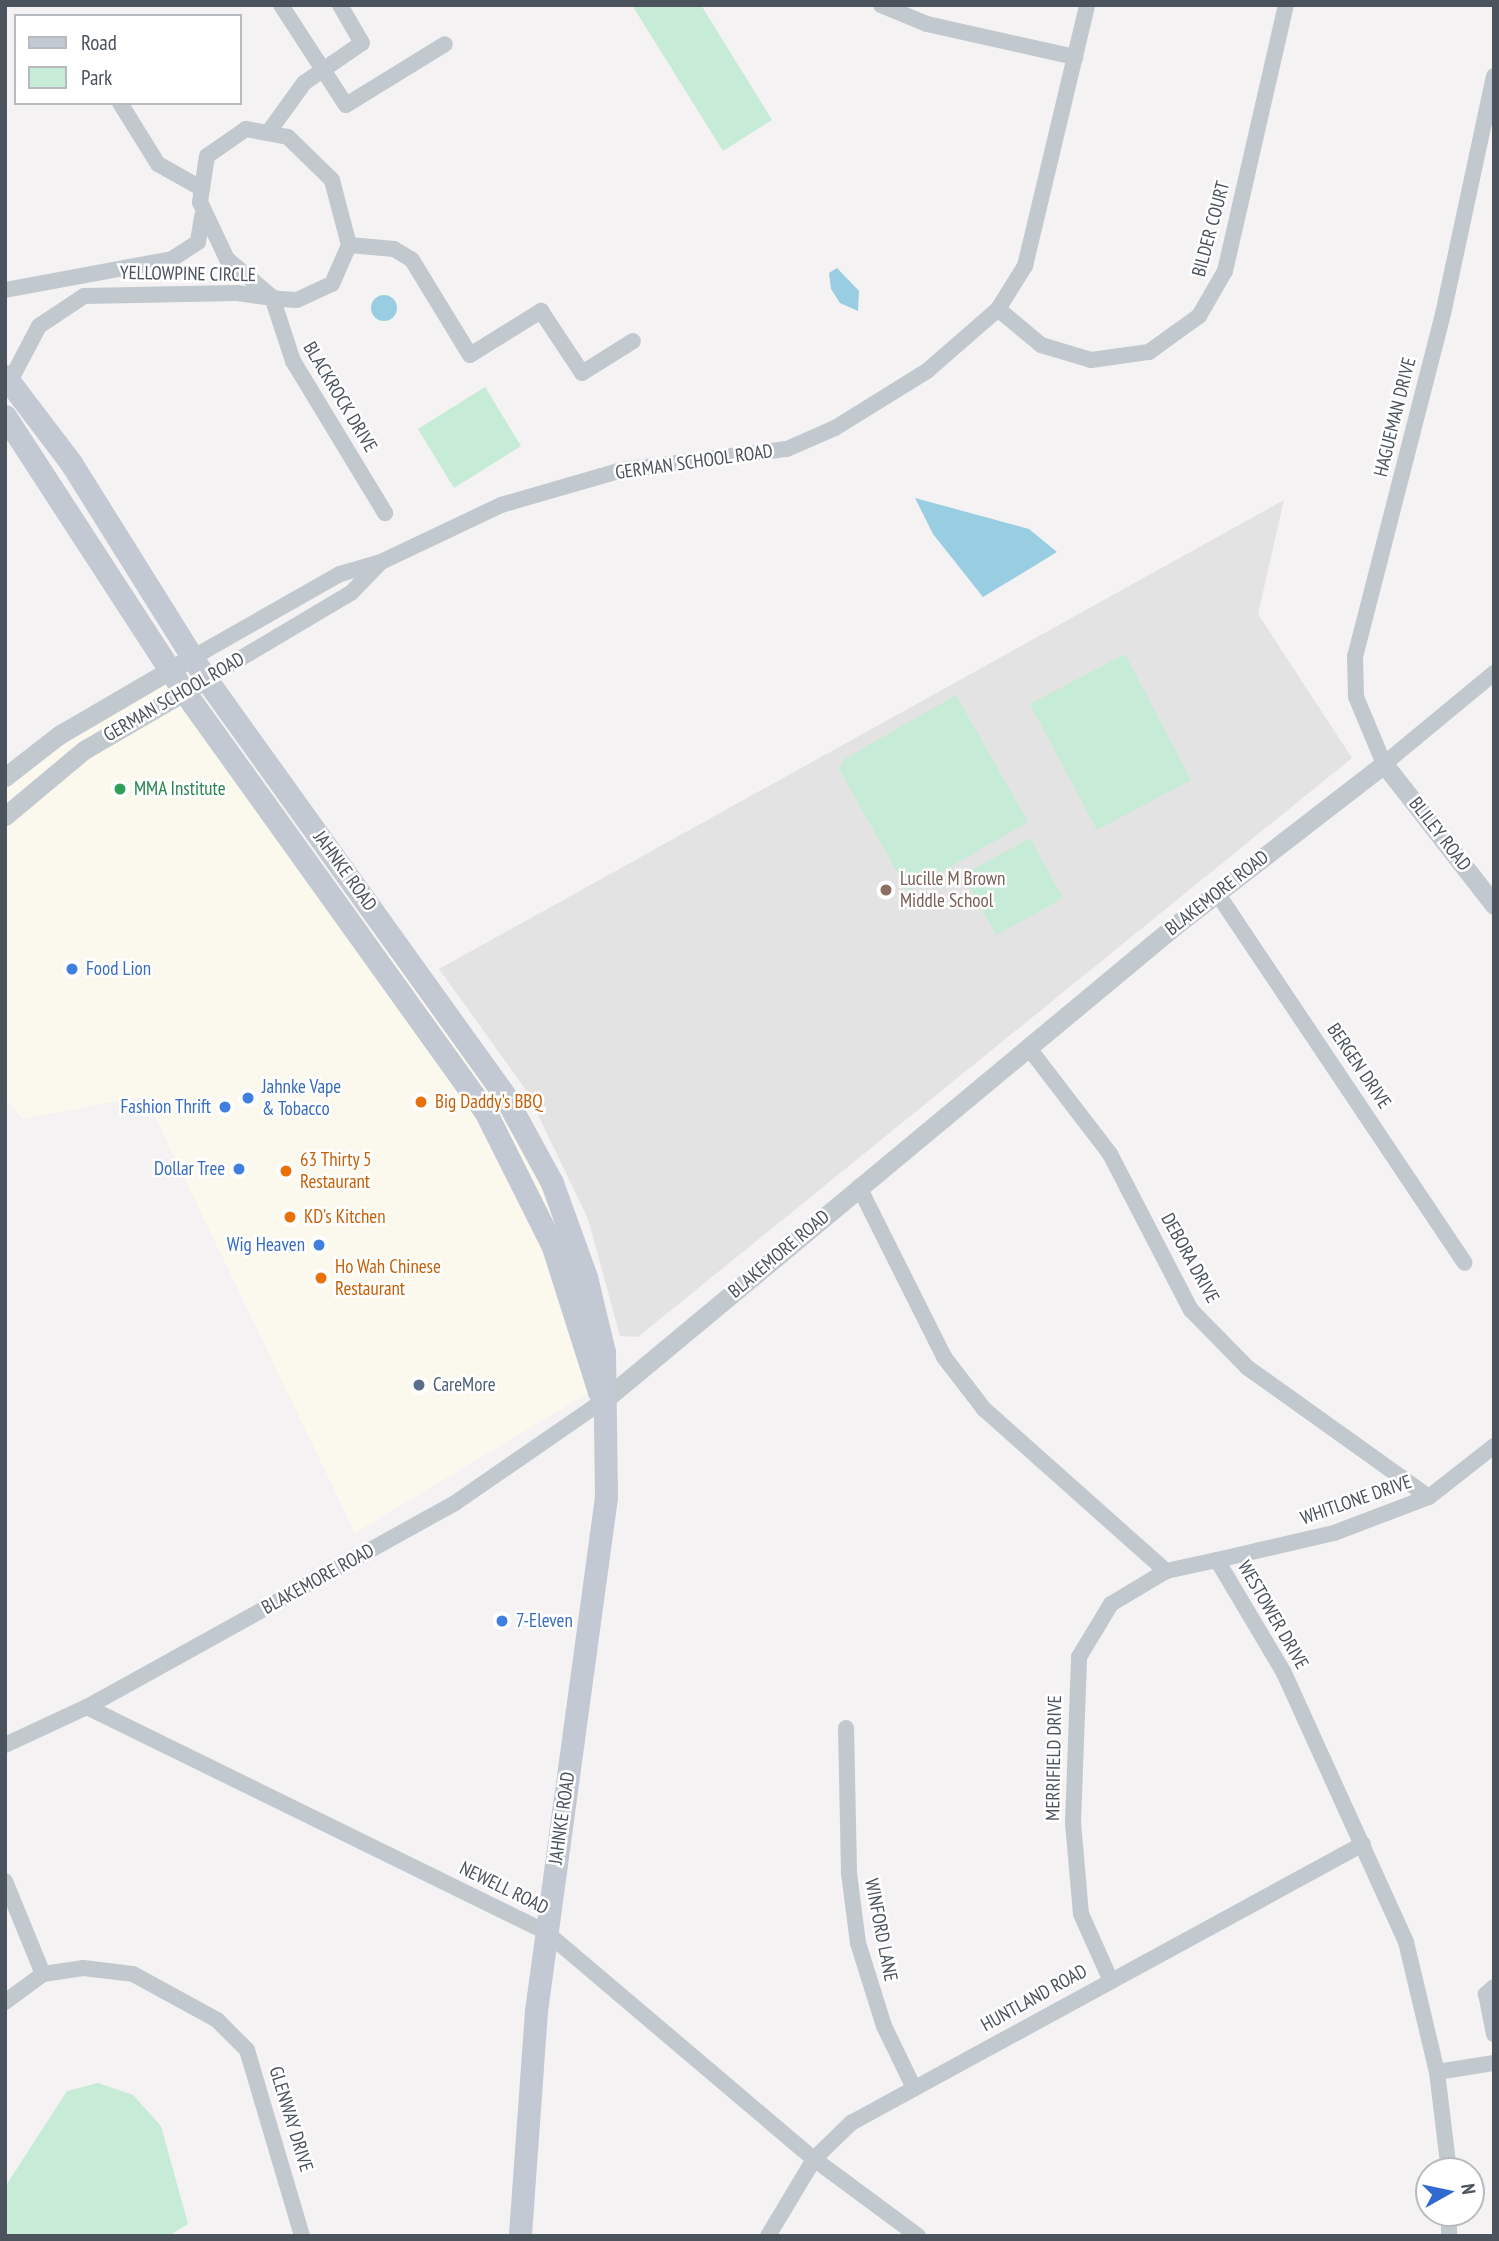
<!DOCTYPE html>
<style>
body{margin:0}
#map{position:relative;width:1499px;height:2241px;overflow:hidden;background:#f4f2f2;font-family:"PT Sans Narrow",sans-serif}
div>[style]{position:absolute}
.commercial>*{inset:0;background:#fbf8ee}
.education>*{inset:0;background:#e4e3e3}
.green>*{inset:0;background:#c6ebd7}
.water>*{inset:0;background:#99cde2}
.round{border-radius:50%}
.minor>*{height:16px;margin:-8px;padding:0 8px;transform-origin:8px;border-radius:8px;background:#c1c8ce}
.tertiary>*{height:19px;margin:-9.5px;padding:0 9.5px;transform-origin:9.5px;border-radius:9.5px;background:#c1c8ce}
.secondary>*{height:23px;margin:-11.5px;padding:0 11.5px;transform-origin:11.5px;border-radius:11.5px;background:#c2c9d2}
.dots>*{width:19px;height:19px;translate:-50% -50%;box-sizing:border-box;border:4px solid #fff;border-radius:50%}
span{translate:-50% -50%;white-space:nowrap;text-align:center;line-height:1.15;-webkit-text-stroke:5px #fff;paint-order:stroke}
.street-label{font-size:19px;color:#4b535d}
.leisure-label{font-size:19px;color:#27864d}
.left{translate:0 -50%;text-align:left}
.education-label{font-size:19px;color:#785e54}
.shop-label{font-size:19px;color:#366cbe}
.right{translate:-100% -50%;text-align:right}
.food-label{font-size:19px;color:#c56008}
.service-label{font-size:19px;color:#4e5e75}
.frame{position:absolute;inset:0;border:7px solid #4b535d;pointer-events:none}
.legend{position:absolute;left:14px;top:14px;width:228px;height:91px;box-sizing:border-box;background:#fff;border:2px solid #b7babe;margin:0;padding:9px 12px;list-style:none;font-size:21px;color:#4b535d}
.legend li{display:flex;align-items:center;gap:14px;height:35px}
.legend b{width:35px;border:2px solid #b7babe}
.north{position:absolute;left:1415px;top:2157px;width:70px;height:70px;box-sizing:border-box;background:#fff;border:2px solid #b7babe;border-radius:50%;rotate:81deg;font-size:19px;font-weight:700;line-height:28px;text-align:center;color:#4b535d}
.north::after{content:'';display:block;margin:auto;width:24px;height:32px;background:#3069cf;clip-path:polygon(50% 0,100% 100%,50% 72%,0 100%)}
</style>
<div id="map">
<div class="commercial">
<div style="clip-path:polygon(176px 661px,200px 706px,500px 1100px,572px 1223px,613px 1378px,355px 1533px,145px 1096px,23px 1119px,5px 1099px,5px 778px)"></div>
</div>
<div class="education">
<div style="clip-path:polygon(1284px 500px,1258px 614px,1352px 758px,638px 1337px,620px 1336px,588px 1219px,526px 1090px,439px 969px)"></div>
</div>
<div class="green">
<div style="clip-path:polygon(632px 5px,701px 5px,772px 120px,723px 151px)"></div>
<div style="clip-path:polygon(485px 387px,521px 446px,454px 488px,418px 429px)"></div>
<div style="clip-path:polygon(1125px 654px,1191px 780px,1097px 830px,1030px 704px)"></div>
<div style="clip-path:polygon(956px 695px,1028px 822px,908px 891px,839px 769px,846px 758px)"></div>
<div style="clip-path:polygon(1030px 838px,1063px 898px,996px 935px,963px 875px)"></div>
<div style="clip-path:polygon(98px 2083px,133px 2095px,161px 2126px,188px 2224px,168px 2236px,5px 2236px,5px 2187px,67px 2091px)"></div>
</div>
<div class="water">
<div style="clip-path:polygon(837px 268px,859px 291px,858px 311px,840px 303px,831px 289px,829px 273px)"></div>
<div class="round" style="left:371px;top:295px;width:26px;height:26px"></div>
<div style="clip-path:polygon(915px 498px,1029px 529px,1057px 552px,983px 597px,933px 534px)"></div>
</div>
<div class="minor">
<div style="left:281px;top:5px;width:119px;rotate:57deg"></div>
<div style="left:346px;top:105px;width:116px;rotate:-31.6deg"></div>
<div style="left:881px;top:5px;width:50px;rotate:22.4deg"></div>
<div style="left:927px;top:24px;width:152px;rotate:12.6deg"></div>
<div style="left:1494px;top:76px;width:243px;rotate:102.1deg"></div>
<div style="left:1443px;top:314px;width:353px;rotate:104.4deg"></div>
<div style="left:1355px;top:656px;width:41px;rotate:88.6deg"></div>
<div style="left:1356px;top:697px;width:73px;rotate:67.3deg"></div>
<div style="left:1384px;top:764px;width:143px;rotate:-39.6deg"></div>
<div style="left:120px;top:103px;width:72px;rotate:58.1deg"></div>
<div style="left:158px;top:164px;width:47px;rotate:29.3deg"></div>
<div style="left:270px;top:130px;width:58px;rotate:-54.1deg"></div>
<div style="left:304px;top:83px;width:70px;rotate:-34.6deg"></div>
<div style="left:362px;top:43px;width:44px;rotate:-120.1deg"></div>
<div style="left:349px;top:245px;width:45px;rotate:5.1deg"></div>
<div style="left:394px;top:249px;width:21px;rotate:31deg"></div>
<div style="left:412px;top:260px;width:111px;rotate:58.6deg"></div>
<div style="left:470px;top:355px;width:84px;rotate:-31.8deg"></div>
<div style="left:541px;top:311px;width:74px;rotate:56.5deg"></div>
<div style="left:582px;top:373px;width:60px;rotate:-32.1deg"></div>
<div style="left:5px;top:290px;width:170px;rotate:-10.5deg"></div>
<div style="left:172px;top:259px;width:31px;rotate:-33deg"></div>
<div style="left:198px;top:242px;width:26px;rotate:-81deg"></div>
<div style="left:272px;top:297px;width:67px;rotate:71.8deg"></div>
<div style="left:293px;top:361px;width:178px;rotate:58.8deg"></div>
<div style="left:998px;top:309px;width:56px;rotate:39.9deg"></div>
<div style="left:1041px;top:345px;width:52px;rotate:16.7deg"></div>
<div style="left:1091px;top:360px;width:59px;rotate:-7.9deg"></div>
<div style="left:1149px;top:352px;width:62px;rotate:-35.8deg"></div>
<div style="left:1199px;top:316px;width:52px;rotate:-60deg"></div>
<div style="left:1225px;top:271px;width:273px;rotate:-77.1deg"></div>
<div style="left:10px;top:381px;width:62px;rotate:-62.2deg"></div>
<div style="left:39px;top:326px;width:54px;rotate:-33.7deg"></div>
<div style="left:84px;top:296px;width:153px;rotate:-1.1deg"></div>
<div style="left:237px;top:293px;width:43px;rotate:7.9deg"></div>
<div style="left:280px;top:299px;width:17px;rotate:3deg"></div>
<div style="left:297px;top:300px;width:38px;rotate:-25deg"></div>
<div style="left:332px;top:284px;width:43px;rotate:-66.4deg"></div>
<div style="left:349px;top:245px;width:67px;rotate:-104.7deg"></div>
<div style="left:332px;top:180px;width:62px;rotate:-135.7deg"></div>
<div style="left:288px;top:137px;width:43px;rotate:-169.2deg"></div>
<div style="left:246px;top:129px;width:47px;rotate:145.3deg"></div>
<div style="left:207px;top:156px;width:47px;rotate:98.7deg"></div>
<div style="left:200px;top:202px;width:63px;rotate:64.7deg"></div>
<div style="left:227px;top:259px;width:59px;rotate:40.2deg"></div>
<div style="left:192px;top:658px;width:170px;rotate:-29.6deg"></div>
<div style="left:340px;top:574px;width:43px;rotate:-16.3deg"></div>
<div style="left:381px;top:562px;width:133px;rotate:-25.4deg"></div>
<div style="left:501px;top:505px;width:126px;rotate:-16.1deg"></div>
<div style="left:622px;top:470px;width:166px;rotate:-7.3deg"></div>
<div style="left:787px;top:449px;width:52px;rotate:-23.6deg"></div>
<div style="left:835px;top:428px;width:108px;rotate:-31.8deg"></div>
<div style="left:927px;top:371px;width:94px;rotate:-41.1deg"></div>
<div style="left:998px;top:309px;width:51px;rotate:-57.9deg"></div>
<div style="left:1025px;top:266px;width:268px;rotate:-76.6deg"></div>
<div style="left:206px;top:679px;width:169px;rotate:-30.7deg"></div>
<div style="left:351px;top:593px;width:40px;rotate:-46deg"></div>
<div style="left:1217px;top:893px;width:445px;rotate:56.2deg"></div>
<div style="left:1028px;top:1047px;width:135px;rotate:52.5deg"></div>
<div style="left:1110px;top:1154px;width:176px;rotate:62.6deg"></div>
<div style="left:1191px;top:1310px;width:81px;rotate:45.5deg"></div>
<div style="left:1248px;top:1368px;width:222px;rotate:35.5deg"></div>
<div style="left:859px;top:1187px;width:190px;rotate:63.4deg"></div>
<div style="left:944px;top:1357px;width:66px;rotate:52.4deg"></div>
<div style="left:984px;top:1409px;width:244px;rotate:41.7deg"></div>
<div style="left:1166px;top:1571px;width:52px;rotate:-12.2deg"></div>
<div style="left:1217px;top:1560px;width:131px;rotate:59.3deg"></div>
<div style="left:1284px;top:1673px;width:295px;rotate:65.6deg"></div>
<div style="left:1406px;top:1942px;width:134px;rotate:76.6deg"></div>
<div style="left:1437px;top:2072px;width:100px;rotate:83.1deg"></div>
<div style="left:1217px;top:1560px;width:120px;rotate:-13deg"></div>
<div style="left:1334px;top:1533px;width:102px;rotate:-20.8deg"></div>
<div style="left:1429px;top:1497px;width:83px;rotate:-38.1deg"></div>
<div style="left:87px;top:1707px;width:511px;rotate:26.11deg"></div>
<div style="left:546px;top:1932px;width:351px;rotate:40.3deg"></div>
<div style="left:814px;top:2159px;width:129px;rotate:36.5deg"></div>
<div style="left:846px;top:1728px;width:145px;rotate:88.8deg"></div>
<div style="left:849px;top:1873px;width:71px;rotate:82.7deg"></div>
<div style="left:858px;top:1943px;width:87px;rotate:72.6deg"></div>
<div style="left:884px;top:2026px;width:69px;rotate:64.2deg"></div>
<div style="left:5px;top:1745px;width:90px;rotate:-24.9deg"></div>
<div style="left:87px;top:1707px;width:421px;rotate:-29deg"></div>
<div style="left:455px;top:1503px;width:180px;rotate:-34.6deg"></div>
<div style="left:5px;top:1881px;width:100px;rotate:67.8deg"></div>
<div style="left:43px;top:1974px;width:40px;rotate:-8.5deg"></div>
<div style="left:83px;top:1968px;width:50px;rotate:6.8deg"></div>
<div style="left:133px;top:1974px;width:96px;rotate:28.7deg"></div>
<div style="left:217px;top:2020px;width:42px;rotate:45deg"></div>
<div style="left:247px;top:2050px;width:194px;rotate:73.5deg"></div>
<div style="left:1111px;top:1981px;width:73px;rotate:-114.1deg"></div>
<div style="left:1081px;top:1914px;width:91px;rotate:-95deg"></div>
<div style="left:1073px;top:1823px;width:166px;rotate:-87.9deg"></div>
<div style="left:1079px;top:1657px;width:62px;rotate:-58.9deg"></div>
<div style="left:1111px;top:1604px;width:64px;rotate:-31deg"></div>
<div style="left:1494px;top:1987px;width:11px;rotate:139deg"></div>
<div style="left:1486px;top:1994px;width:41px;rotate:78.7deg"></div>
<div style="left:5px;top:2002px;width:47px;rotate:-36.4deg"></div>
<div style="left:1437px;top:2072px;width:58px;rotate:-9deg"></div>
<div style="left:1449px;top:2213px;width:23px;rotate:90deg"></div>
<div style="left:768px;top:2236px;width:90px;rotate:-59.1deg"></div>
<div style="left:814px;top:2159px;width:52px;rotate:-44.2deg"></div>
<div style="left:851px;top:2123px;width:583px;rotate:-28.59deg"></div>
</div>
<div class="tertiary">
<div style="left:5px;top:777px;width:68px;rotate:-37.9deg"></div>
<div style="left:59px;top:735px;width:143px;rotate:-30.3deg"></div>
<div style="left:5px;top:816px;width:103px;rotate:-39.9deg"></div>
<div style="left:84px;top:750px;width:141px;rotate:-30.2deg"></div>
<div style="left:603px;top:1401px;width:746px;rotate:-39.73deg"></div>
<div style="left:1177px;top:924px;width:262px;rotate:-37.7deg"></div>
<div style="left:1384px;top:764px;width:179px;rotate:52deg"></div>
</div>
<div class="secondary">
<div style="left:5px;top:376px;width:109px;rotate:52.8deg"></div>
<div style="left:71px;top:463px;width:255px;rotate:58deg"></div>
<div style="left:206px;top:679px;width:510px;rotate:54.34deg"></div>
<div style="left:503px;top:1093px;width:102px;rotate:61.4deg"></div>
<div style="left:552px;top:1183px;width:100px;rotate:70.1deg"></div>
<div style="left:586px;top:1277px;width:77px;rotate:76.5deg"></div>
<div style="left:604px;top:1352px;width:145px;rotate:89.2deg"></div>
<div style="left:606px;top:1497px;width:519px;rotate:97.76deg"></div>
<div style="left:536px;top:2011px;width:226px;rotate:94.1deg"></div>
<div style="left:5px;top:416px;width:327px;rotate:57deg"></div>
<div style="left:183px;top:690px;width:518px;rotate:54.35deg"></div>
<div style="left:485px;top:1111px;width:152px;rotate:63.4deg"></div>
<div style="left:553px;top:1247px;width:152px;rotate:72.4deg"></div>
</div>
<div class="dots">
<div style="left:120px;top:789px;background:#2e9e5b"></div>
<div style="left:886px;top:890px;background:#8d6e63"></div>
<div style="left:72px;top:969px;background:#3f7fe0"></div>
<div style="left:248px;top:1098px;background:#3f7fe0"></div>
<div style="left:421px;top:1102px;background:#e8710a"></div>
<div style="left:225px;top:1107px;background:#3f7fe0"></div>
<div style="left:239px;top:1169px;background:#3f7fe0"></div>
<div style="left:286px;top:1171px;background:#e8710a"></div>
<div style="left:290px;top:1217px;background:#e8710a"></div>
<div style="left:319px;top:1245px;background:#3f7fe0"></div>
<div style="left:321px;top:1278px;background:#e8710a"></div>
<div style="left:419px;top:1385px;background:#5c6f8a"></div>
<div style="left:502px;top:1621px;background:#3f7fe0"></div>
</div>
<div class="street-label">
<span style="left:1211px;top:229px;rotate:-75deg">BILDER COURT</span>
<span style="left:188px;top:274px;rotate:1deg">YELLOWPINE CIRCLE</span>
<span style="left:340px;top:397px;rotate:59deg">BLACKROCK DRIVE</span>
<span style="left:1395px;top:417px;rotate:-76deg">HAGUEMAN DRIVE</span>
<span style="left:694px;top:462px;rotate:-8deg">GERMAN SCHOOL ROAD</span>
<span style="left:174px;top:697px;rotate:-30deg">GERMAN SCHOOL ROAD</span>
<span style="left:1440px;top:834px;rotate:52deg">BLILEY ROAD</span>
<span style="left:345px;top:871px;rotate:54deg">JAHNKE ROAD</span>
<span style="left:1217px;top:893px;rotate:-38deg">BLAKEMORE ROAD</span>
<span style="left:1359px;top:1066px;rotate:56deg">BERGEN DRIVE</span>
<span style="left:779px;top:1254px;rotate:-40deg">BLAKEMORE ROAD</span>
<span style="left:1190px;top:1258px;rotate:61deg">DEBORA DRIVE</span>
<span style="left:1356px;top:1500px;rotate:-19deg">WHITLONE DRIVE</span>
<span style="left:318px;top:1579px;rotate:-29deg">BLAKEMORE ROAD</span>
<span style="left:1273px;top:1615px;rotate:60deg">WESTOWER DRIVE</span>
<span style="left:1054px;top:1758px;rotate:-89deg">MERRIFIELD DRIVE</span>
<span style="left:562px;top:1818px;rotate:-82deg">JAHNKE ROAD</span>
<span style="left:504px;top:1888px;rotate:26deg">NEWELL ROAD</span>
<span style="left:881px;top:1930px;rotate:79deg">WINFORD LANE</span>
<span style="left:1034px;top:1998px;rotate:-29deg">HUNTLAND ROAD</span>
<span style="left:291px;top:2119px;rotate:73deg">GLENWAY DRIVE</span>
</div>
<div class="leisure-label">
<span class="left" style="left:134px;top:789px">MMA Institute</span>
</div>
<div class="education-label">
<span class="left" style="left:900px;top:890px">Lucille M Brown<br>Middle School</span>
</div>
<div class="shop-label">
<span class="left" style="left:86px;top:969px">Food Lion</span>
<span class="left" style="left:262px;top:1098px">Jahnke Vape<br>&amp; Tobacco</span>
<span class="right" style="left:211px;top:1107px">Fashion Thrift</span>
<span class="right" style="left:225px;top:1169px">Dollar Tree</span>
<span class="right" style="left:305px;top:1245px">Wig Heaven</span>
<span class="left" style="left:516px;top:1621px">7-Eleven</span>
</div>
<div class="food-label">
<span class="left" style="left:435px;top:1102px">Big Daddy's BBQ</span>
<span class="left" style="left:300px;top:1171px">63 Thirty 5<br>Restaurant</span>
<span class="left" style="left:304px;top:1217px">KD's Kitchen</span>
<span class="left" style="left:335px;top:1278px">Ho Wah Chinese<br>Restaurant</span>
</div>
<div class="service-label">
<span class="left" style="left:433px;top:1385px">CareMore</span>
</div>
<div class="frame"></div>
<ul class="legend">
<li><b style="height:9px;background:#c2c9d2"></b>Road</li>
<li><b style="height:19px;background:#c6ebd7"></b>Park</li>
</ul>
<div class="north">N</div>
</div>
